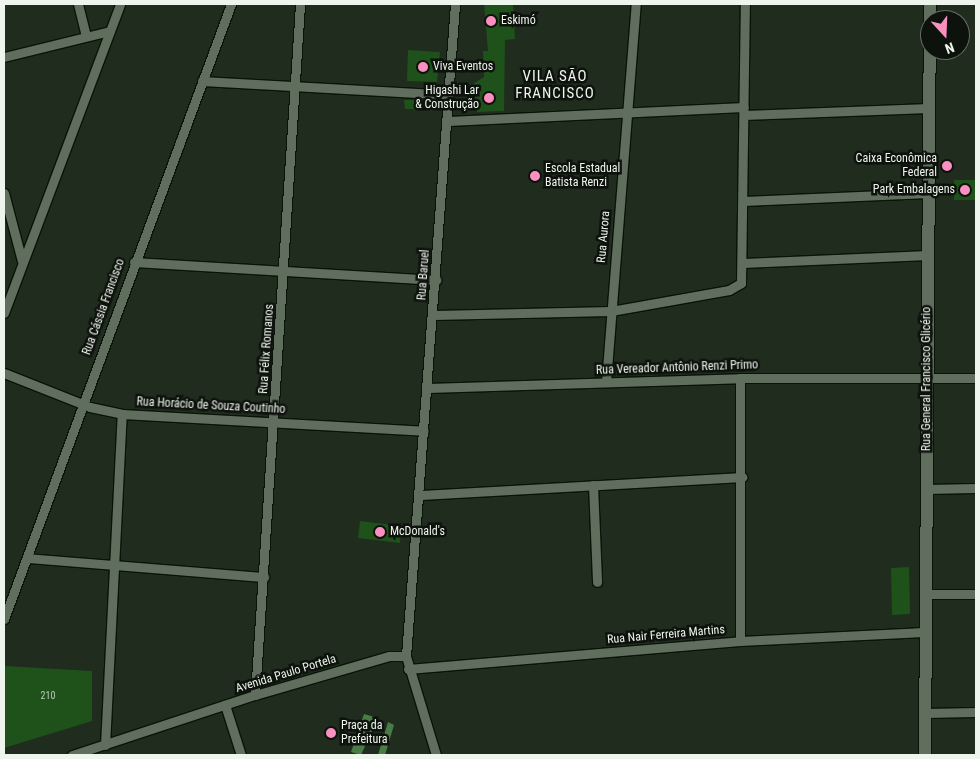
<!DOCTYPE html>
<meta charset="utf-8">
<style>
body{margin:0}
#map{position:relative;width:980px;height:759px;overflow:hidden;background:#1f2c1e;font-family:"Roboto Condensed",sans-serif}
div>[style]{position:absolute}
.water>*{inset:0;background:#497c44}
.building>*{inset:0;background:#1f511b}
.roads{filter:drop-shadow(1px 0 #091408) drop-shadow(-1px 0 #091408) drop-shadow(0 1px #091408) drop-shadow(0 -1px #091408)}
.street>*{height:9px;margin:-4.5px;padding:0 4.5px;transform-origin:4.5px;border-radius:4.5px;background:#606e5e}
.secondary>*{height:12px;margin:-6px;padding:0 6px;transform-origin:6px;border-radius:6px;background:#606e5e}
.dots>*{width:14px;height:14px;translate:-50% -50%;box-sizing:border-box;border:2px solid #0d120c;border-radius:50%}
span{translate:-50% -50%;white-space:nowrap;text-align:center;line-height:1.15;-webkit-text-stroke:5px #0d120c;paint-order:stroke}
.number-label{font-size:10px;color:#baccb8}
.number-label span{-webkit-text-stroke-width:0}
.poi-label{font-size:12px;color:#edf5ec}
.left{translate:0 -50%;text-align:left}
.right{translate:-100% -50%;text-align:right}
.street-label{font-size:12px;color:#edf5ec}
.quarter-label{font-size:15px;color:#edf5ec;letter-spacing:1px}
.frame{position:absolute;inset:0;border:5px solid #edf5ec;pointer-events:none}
.north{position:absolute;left:920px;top:10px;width:50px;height:50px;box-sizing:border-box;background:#0d120c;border:1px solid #676d66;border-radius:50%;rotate:160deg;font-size:14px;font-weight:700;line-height:20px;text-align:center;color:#edf5ec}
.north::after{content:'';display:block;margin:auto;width:18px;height:22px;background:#fc8fc1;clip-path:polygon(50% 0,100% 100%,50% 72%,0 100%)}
</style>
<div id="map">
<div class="water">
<div style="clip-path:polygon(364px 714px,378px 718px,361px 755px,351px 752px)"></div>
<div style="clip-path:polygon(388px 722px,394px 725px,385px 755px,378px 755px)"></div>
</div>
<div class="building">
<div style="clip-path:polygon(484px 4px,513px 4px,515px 39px,505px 40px,504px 111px,477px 112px,473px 84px,484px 77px,483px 51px,488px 51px)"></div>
<div style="clip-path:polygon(408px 50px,440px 52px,437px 82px,407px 81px)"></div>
<div style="clip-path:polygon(404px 100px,433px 100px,437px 101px,435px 109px,405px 109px)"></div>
<div style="clip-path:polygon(954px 180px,976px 180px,976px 200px,954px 200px)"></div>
<div style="clip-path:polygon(360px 521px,401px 526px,400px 543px,358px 538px)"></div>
<div style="clip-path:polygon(909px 567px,910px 614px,892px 615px,891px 568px)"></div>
<div style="clip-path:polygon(4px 666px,92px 671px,92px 721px,4px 748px)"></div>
</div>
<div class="roads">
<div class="street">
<div style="left:78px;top:4px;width:32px;rotate:76deg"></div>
<div style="left:4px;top:57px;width:109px;rotate:-13.8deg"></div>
<div style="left:202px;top:81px;width:247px;rotate:3.2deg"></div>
<div style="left:744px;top:115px;width:185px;rotate:-2.2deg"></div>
<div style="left:448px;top:121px;width:296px;rotate:-2.7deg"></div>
<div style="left:4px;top:193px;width:70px;rotate:75.2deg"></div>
<div style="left:743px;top:201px;width:186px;rotate:-2.5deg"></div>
<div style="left:134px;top:262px;width:303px;rotate:3.4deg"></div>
<div style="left:743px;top:263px;width:185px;rotate:-2.5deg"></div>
<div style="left:4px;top:313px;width:330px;rotate:-69.4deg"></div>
<div style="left:434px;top:315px;width:177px;rotate:-1.3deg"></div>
<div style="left:611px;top:311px;width:120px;rotate:-10.1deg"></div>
<div style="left:729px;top:290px;width:14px;rotate:-30deg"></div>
<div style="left:741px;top:283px;width:279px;rotate:-89.2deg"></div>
<div style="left:4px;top:373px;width:92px;rotate:21.6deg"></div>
<div style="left:90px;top:407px;width:33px;rotate:12deg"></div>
<div style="left:122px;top:414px;width:302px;rotate:3.2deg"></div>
<div style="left:606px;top:382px;width:379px;rotate:-85.5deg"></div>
<div style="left:428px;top:388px;width:312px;rotate:-1.8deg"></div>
<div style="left:740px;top:378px;width:236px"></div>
<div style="left:593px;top:485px;width:97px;rotate:87.6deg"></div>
<div style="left:926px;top:489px;width:50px;rotate:-1.1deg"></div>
<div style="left:421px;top:495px;width:322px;rotate:-3.2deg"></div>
<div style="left:27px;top:558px;width:238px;rotate:4.6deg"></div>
<div style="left:926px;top:594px;width:50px"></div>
<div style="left:4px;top:619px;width:656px;rotate:-69.74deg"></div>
<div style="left:740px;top:641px;width:263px;rotate:-90deg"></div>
<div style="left:408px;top:669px;width:333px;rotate:-4.8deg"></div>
<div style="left:740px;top:641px;width:185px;rotate:-2.8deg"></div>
<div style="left:255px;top:695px;width:692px;rotate:-86.27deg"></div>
<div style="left:225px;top:705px;width:52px;rotate:72.3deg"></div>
<div style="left:925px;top:713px;width:51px;rotate:-1.1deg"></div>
<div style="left:105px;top:745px;width:331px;rotate:-87.1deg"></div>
<div style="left:72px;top:755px;width:193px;rotate:-18.2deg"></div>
<div style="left:255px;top:695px;width:140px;rotate:-16.2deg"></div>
<div style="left:389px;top:656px;width:17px"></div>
<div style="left:436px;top:755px;width:103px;rotate:-106.9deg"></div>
<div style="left:406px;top:656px;width:654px;rotate:-85.7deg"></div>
</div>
<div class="secondary">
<div style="left:925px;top:755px;width:751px;rotate:-89.62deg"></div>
</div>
</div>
<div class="dots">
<div style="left:491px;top:21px;background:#fc8fc1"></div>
<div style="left:423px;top:67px;background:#fc8fc1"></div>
<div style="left:489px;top:98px;background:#fc8fc1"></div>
<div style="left:947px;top:166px;background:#fc8fc1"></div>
<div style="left:535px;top:176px;background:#fc8fc1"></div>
<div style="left:965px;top:190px;background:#fc8fc1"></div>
<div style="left:380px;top:532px;background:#fc8fc1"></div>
<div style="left:331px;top:733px;background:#fc8fc1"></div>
</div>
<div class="number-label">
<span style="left:48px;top:696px">210</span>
</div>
<div class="poi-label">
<span class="left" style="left:501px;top:21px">Eskimó</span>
<span class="left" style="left:433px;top:67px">Viva Eventos</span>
<span class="right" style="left:479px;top:98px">Higashi Lar<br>&amp; Construção</span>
<span class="right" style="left:937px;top:166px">Caixa Econômica<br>Federal</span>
<span class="left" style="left:545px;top:176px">Escola Estadual<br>Batista Renzi</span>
<span class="right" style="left:955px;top:190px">Park Embalagens</span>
<span class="left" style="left:390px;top:532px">McDonald's</span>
<span class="left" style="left:341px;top:733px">Praça da<br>Prefeitura</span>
</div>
<div class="street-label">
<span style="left:604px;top:237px;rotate:-85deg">Rua Aurora</span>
<span style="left:424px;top:275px;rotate:-86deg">Rua Baruel</span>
<span style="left:104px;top:307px;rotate:-70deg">Rua Cássia Francisco</span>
<span style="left:267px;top:349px;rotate:-86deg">Rua Félix Romanos</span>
<span style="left:677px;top:368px;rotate:-2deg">Rua Vereador Antônio Renzi Primo</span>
<span style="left:927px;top:379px;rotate:-90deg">Rua General Francisco Glicério</span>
<span style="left:211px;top:406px;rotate:3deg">Rua Horácio de Souza Coutinho</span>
<span style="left:666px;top:635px;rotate:-5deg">Rua Nair Ferreira Martins</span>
<span style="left:286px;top:674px;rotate:-17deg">Avenida Paulo Portela</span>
</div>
<div class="quarter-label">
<span style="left:555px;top:85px">VILA SÃO<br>FRANCISCO</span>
</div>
<div class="frame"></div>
<div class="north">N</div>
</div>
